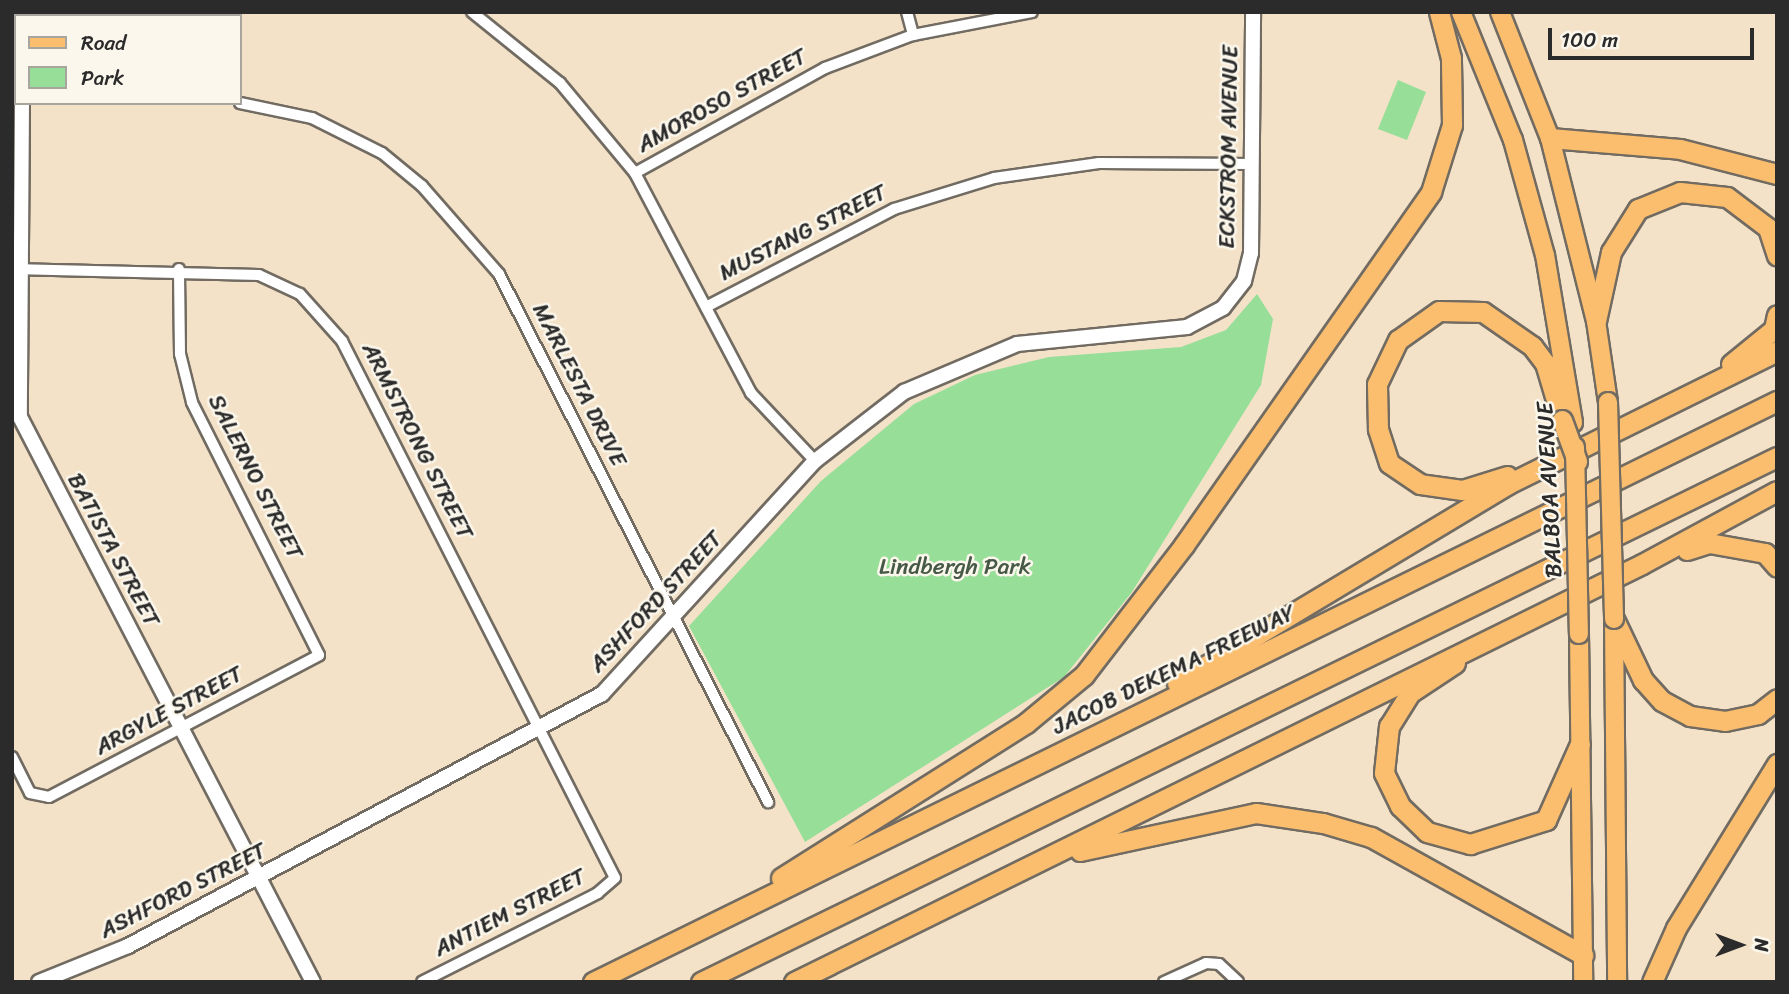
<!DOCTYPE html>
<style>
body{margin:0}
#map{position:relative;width:1789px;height:994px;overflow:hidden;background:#f4e2c8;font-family:Sriracha,sans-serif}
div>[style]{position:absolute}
.green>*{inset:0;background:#97de98}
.roads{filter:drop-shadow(2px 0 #716b62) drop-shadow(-2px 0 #716b62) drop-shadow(0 2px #716b62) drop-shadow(0 -2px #716b62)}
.minor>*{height:10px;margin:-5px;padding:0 5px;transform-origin:5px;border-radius:5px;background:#fff}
.tertiary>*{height:14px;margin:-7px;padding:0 7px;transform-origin:7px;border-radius:7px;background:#fff}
.primary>*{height:18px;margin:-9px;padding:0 9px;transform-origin:9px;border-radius:9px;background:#fbbe6e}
.motorway>*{height:19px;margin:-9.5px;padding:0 9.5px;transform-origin:9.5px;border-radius:9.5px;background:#fbbe6e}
.bridges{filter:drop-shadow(2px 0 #716b62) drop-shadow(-2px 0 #716b62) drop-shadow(0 2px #716b62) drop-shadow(0 -2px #716b62)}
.primary-bridge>*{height:18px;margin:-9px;padding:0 9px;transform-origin:9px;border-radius:9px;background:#fbbe6e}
.motorway-bridge>*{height:19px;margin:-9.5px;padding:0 9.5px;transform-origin:9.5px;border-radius:9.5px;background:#fbbe6e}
span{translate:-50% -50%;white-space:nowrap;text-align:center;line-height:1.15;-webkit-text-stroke:5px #fbf7ec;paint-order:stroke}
.street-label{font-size:23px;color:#2b2b2b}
.park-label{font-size:23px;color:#465846}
.frame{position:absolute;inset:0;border:14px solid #2b2b2b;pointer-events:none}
.legend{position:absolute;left:14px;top:14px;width:228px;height:91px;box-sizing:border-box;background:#fbf7ec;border:2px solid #a8a59f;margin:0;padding:9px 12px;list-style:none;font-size:21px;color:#2b2b2b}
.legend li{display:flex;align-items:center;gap:14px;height:35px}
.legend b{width:35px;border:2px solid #a8a59f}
.north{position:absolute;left:1705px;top:910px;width:70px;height:70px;-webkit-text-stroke:5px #fbf7ec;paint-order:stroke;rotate:90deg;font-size:19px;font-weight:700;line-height:28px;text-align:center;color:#2b2b2b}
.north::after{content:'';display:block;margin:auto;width:24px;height:32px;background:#2b2b2b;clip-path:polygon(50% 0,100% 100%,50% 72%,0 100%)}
.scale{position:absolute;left:1548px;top:28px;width:206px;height:32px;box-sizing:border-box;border:4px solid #2b2b2b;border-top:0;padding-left:9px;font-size:21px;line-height:24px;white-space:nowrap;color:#2b2b2b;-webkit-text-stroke:5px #fbf7ec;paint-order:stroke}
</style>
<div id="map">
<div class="green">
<div style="clip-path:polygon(1398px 80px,1426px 92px,1407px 140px,1378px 129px)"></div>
<div style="clip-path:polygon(1257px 294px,1273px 319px,1261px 385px,1132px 592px,1064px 677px,805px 842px,689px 626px,821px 481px,914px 404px,975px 375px,1049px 357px,1181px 347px,1226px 330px)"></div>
</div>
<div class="roads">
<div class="minor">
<div style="left:472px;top:12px;width:113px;rotate:38.9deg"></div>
<div style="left:560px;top:83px;width:117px;rotate:50.2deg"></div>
<div style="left:635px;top:173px;width:249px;rotate:62.2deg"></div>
<div style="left:751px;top:393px;width:93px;rotate:46.7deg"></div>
<div style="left:907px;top:12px;width:24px;rotate:75deg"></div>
<div style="left:12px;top:99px;width:4px"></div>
<div style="left:240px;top:103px;width:74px;rotate:11.8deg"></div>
<div style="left:312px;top:118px;width:78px;rotate:26.6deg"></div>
<div style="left:382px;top:153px;width:52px;rotate:39.5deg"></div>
<div style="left:422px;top:186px;width:117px;rotate:48.8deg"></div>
<div style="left:499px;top:274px;width:593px;rotate:63deg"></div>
<div style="left:635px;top:173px;width:217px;rotate:-28.9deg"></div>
<div style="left:825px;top:68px;width:94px;rotate:-20.6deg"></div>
<div style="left:913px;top:35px;width:121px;rotate:-10.9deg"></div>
<div style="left:12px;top:269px;width:247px;rotate:1.4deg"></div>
<div style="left:259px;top:275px;width:45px;rotate:24.9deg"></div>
<div style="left:300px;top:294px;width:63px;rotate:48.2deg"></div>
<div style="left:342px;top:341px;width:602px;rotate:63.05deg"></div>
<div style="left:615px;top:878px;width:23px;rotate:139deg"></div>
<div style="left:598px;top:893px;width:197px;rotate:153.2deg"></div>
<div style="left:706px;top:307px;width:212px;rotate:-27.5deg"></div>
<div style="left:894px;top:209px;width:105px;rotate:-17.2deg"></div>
<div style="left:994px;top:178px;width:106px;rotate:-8.1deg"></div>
<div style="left:1099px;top:163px;width:153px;rotate:0.4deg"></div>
<div style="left:12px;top:757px;width:40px;rotate:63.4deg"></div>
<div style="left:30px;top:793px;width:19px;rotate:12deg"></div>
<div style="left:49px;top:797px;width:305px;rotate:-27.7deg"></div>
<div style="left:319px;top:655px;width:283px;rotate:-116.7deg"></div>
<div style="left:192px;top:402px;width:49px;rotate:-104deg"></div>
<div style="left:180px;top:354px;width:85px;rotate:-90.7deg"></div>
<div style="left:1164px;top:982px;width:46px;rotate:-24.3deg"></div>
<div style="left:1206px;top:963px;width:13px;rotate:4deg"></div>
<div style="left:1219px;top:964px;width:26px;rotate:43deg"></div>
</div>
<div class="tertiary">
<div style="left:22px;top:16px;width:4px;rotate:-90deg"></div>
<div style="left:22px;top:103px;width:314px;rotate:90.4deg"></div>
<div style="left:20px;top:417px;width:636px;rotate:62.59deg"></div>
<div style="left:39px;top:982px;width:96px;rotate:-22deg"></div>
<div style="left:128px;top:946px;width:537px;rotate:-28deg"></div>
<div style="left:602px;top:694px;width:316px;rotate:-47.6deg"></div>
<div style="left:815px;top:461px;width:113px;rotate:-37.8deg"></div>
<div style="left:904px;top:392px;width:123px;rotate:-23deg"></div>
<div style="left:1017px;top:344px;width:171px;rotate:-5.7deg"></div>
<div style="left:1187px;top:327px;width:41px;rotate:-27.8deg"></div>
<div style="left:1223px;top:308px;width:34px;rotate:-52deg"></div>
<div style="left:1244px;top:281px;width:29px;rotate:-76deg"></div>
<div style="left:1251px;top:253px;width:241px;rotate:-89.5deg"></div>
</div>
<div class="primary">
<div style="left:1461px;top:12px;width:138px;rotate:67.9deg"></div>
<div style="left:1513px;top:140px;width:119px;rotate:74.5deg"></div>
<div style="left:1545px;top:255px;width:170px;rotate:80.5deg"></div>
<div style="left:1500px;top:12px;width:136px;rotate:68.4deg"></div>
<div style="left:1550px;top:138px;width:189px;rotate:75.9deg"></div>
<div style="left:1596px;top:321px;width:82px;rotate:81.6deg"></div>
<div style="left:1614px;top:619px;width:363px;rotate:89.5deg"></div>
<div style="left:1579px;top:634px;width:348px;rotate:89.3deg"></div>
</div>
<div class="motorway">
<div style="left:1550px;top:138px;width:130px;rotate:4.8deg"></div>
<div style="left:1680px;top:149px;width:100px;rotate:14.5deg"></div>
<div style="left:1596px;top:321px;width:71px;rotate:-77.7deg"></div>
<div style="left:1611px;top:252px;width:51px;rotate:-57.9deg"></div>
<div style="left:1638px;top:209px;width:45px;rotate:-22deg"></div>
<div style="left:1680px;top:192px;width:47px;rotate:6.1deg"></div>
<div style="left:1727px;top:197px;width:51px;rotate:37.1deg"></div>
<div style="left:1768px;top:228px;width:29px;rotate:72deg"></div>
<div style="left:1731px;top:364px;width:55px;rotate:-39.1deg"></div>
<div style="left:1774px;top:329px;width:14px;rotate:-78deg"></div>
<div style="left:1507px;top:476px;width:47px;rotate:162.7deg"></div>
<div style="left:1462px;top:490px;width:42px;rotate:-171.9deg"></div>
<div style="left:1420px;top:484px;width:37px;rotate:-146deg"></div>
<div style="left:1389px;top:463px;width:36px;rotate:-108deg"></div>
<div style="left:1378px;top:429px;width:45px;rotate:-91.3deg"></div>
<div style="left:1377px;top:384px;width:49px;rotate:-64.5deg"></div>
<div style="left:1398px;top:340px;width:50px;rotate:-35.3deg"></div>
<div style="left:1439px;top:311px;width:44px;rotate:1.3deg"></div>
<div style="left:1483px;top:312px;width:60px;rotate:34.8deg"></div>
<div style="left:1532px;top:346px;width:21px;rotate:53deg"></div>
<div style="left:1545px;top:363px;width:59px;rotate:73.4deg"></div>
<div style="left:1687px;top:550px;width:23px;rotate:-18deg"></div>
<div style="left:1709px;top:543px;width:57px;rotate:10.1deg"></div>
<div style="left:1765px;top:553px;width:18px;rotate:49deg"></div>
<div style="left:1614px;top:619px;width:68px;rotate:64.6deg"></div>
<div style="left:1643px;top:680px;width:28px;rotate:48deg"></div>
<div style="left:1662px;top:701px;width:32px;rotate:28deg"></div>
<div style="left:1690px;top:716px;width:35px;rotate:8deg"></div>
<div style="left:1725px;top:721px;width:34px;rotate:-12deg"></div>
<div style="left:1758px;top:714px;width:24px;rotate:-38deg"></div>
<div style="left:1455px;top:663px;width:54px;rotate:146.3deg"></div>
<div style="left:1410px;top:693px;width:39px;rotate:122deg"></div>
<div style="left:1389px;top:726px;width:47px;rotate:96.1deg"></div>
<div style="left:1384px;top:773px;width:37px;rotate:64deg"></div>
<div style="left:1400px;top:806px;width:37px;rotate:44deg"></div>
<div style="left:1427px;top:832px;width:45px;rotate:15.6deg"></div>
<div style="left:1470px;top:844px;width:80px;rotate:-17.5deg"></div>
<div style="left:1546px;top:820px;width:83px;rotate:-65.9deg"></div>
<div style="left:1177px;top:683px;width:386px;rotate:-31deg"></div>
<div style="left:1508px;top:484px;width:300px;rotate:-26.3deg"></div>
<div style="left:1080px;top:851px;width:180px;rotate:-12.2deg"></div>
<div style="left:1256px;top:813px;width:68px;rotate:8.5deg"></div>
<div style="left:1323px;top:823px;width:50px;rotate:16.3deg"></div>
<div style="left:1371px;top:837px;width:243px;rotate:29.1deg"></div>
<div style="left:781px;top:878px;width:290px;rotate:-32.3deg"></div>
<div style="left:1026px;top:723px;width:75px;rotate:-39.6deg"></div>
<div style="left:1084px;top:675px;width:164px;rotate:-52.4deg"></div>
<div style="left:1184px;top:545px;width:431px;rotate:-55deg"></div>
<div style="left:1431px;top:192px;width:70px;rotate:-72.6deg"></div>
<div style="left:1452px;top:125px;width:67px;rotate:-90.9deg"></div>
<div style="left:1451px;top:58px;width:48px;rotate:-104.6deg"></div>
<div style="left:593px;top:982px;width:1319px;rotate:-26.14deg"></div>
<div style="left:701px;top:982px;width:1197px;rotate:-26.01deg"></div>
<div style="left:794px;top:982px;width:945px;rotate:-26.24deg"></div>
<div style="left:1642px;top:564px;width:153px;rotate:-28.4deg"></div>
<div style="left:1652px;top:982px;width:59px;rotate:-66deg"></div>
<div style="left:1676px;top:928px;width:193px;rotate:-58.4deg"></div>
</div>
</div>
<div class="bridges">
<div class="primary-bridge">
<div style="left:1608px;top:402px;width:217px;rotate:88.4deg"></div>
<div style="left:1575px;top:447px;width:187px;rotate:88.8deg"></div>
</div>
<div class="motorway-bridge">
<div style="left:1562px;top:420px;width:44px;rotate:69.9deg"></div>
</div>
</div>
<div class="street-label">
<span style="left:722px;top:101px;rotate:-29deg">AMOROSO STREET</span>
<span style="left:1229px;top:147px;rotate:-89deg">ECKSTROM AVENUE</span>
<span style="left:803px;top:233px;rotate:-27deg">MUSTANG STREET</span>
<span style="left:579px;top:385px;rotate:63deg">MARLESTA DRIVE</span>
<span style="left:417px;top:441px;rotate:63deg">ARMSTRONG STREET</span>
<span style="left:255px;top:477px;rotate:63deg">SALERNO STREET</span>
<span style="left:1550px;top:490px;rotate:-93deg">BALBOA AVENUE</span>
<span style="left:113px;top:550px;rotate:62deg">BATISTA STREET</span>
<span style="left:656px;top:602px;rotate:-47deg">ASHFORD STREET</span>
<span style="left:1174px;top:670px;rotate:-26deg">JACOB DEKEMA FREEWAY</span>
<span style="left:169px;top:711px;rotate:-28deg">ARGYLE STREET</span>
<span style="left:183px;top:891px;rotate:-27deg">ASHFORD STREET</span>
<span style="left:510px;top:913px;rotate:-27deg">ANTIEM STREET</span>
</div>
<div class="park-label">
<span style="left:955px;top:567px">Lindbergh Park</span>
</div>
<div class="frame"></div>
<ul class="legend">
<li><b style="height:9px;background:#fbbe6e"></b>Road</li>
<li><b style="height:19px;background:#97de98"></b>Park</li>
</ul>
<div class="north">N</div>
<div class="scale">100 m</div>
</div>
